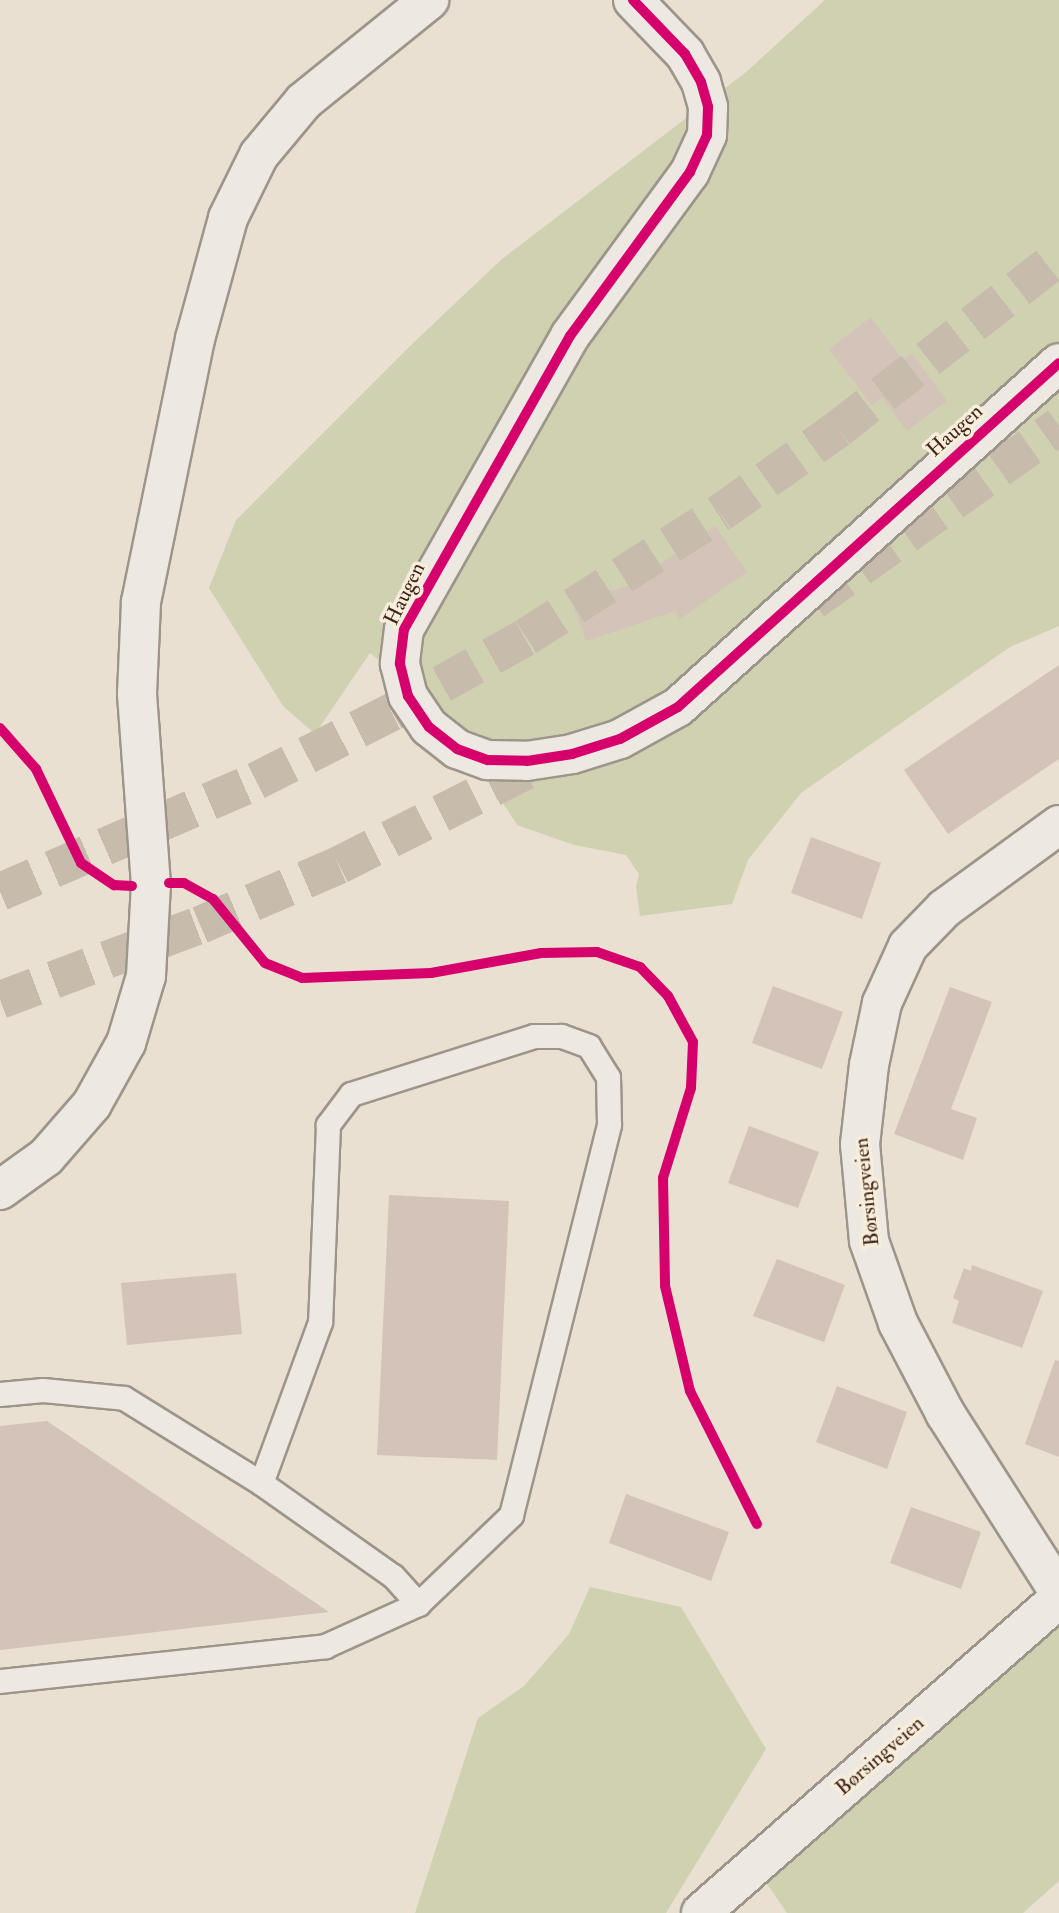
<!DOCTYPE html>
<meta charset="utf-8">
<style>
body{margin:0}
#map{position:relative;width:1059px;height:1913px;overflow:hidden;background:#e9e0d1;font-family:"IM FELL Double Pica",serif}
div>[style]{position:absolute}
.green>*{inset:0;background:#cfd1b1}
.building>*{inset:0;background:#d3c3b8}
.trunk-tunnel>*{height:38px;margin-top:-19px;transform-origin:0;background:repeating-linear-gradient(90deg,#c7bbac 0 38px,transparent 0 57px)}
.roads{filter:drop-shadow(2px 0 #9d958a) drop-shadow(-2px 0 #9d958a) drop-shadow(0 2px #9d958a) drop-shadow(0 -2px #9d958a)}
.service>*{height:23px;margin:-11.5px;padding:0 11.5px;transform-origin:11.5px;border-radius:11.5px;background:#ede8e1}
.minor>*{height:38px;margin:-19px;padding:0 19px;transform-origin:19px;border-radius:19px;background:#ede8e1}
.cycleway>*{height:10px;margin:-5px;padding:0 5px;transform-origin:5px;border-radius:5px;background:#d6006c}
span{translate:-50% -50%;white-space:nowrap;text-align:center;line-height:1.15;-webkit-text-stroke:7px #f7eddb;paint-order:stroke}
.street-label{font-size:21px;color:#3f2517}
</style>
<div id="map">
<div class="green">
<div style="clip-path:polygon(825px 0,1059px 0,1059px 626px,1010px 647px,801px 793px,748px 860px,732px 904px,640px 916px,636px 887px,639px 874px,626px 855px,574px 845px,517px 825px,446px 714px,370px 653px,315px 734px,283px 706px,209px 588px,236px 520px,411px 345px,502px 259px,745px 73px)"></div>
<div style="clip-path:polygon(590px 1587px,681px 1607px,766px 1749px,666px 1913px,415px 1913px,478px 1718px,524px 1686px,569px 1634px)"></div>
<div style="clip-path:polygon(1059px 1621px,1059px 1881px,1023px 1913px,787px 1913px,763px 1878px)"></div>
</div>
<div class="building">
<div style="clip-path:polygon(871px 317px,902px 360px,911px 353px,947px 401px,907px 431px,882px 397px,872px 405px,829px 349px)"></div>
<div style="clip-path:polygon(715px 526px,747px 572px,680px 619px,675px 611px,586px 641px,573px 604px,630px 585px)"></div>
<div style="clip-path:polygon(1059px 665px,1059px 759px,948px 834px,904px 770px)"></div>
<div style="clip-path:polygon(811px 837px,881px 863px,862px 919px,791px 893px)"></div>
<div style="clip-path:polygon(773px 986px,843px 1012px,822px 1069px,752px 1043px)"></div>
<div style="clip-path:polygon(950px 987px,992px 1002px,951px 1109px,977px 1118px,963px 1160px,894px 1134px)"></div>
<div style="clip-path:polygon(749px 1126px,819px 1152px,798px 1208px,728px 1183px)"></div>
<div style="clip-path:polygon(389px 1195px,509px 1201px,497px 1460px,377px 1455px)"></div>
<div style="clip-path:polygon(777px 1259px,845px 1285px,824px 1342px,753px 1316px)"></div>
<div style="clip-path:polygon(972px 1265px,1043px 1291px,1022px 1348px,952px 1323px,959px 1301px,953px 1298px,964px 1268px,971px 1271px)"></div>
<div style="clip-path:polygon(236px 1273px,242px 1334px,127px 1345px,121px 1283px)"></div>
<div style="clip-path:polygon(1055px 1360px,1059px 1361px,1059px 1457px,1025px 1444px)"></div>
<div style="clip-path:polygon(837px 1386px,907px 1412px,887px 1469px,816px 1442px)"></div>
<div style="clip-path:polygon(47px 1421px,329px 1612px,0 1650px,0 1426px)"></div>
<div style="clip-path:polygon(626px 1494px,729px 1532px,711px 1581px,609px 1543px)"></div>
<div style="clip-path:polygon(911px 1507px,981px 1532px,961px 1589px,890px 1563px)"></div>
</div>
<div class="trunk-tunnel">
<div style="left:813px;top:601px;width:302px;rotate:-35.4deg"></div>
<div style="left:0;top:892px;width:279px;rotate:-23.4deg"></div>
<div style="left:256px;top:781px;width:153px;rotate:-26.9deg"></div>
<div style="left:392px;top:712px;width:154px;rotate:-29.2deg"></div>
<div style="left:526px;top:637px;width:230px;rotate:-32.6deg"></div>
<div style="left:720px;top:513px;width:145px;rotate:-35.4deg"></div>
<div style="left:838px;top:429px;width:280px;rotate:-37.9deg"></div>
<div style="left:0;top:1000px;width:214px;rotate:-20.6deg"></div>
<div style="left:200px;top:925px;width:151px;rotate:-23.3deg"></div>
<div style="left:339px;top:865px;width:242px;rotate:-26.8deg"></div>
</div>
<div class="roads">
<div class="service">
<div style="left:0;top:1394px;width:43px;rotate:-5.3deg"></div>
<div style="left:43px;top:1390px;width:81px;rotate:5.6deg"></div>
<div style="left:124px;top:1398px;width:161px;rotate:31.8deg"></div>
<div style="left:261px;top:1483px;width:161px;rotate:35.2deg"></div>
<div style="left:393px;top:1576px;width:38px;rotate:48deg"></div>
<div style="left:418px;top:1604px;width:129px;rotate:-43.7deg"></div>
<div style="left:511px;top:1515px;width:403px;rotate:-75.9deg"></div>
<div style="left:609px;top:1124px;width:47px;rotate:-91.2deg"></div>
<div style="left:608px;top:1077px;width:36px;rotate:-122deg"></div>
<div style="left:589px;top:1046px;width:30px;rotate:-160deg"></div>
<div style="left:561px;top:1036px;width:27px;rotate:180deg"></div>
<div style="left:534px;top:1036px;width:192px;rotate:162.4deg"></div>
<div style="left:351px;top:1094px;width:39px;rotate:127deg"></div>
<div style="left:328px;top:1125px;width:197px;rotate:92.3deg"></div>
<div style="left:320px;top:1322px;width:171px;rotate:110.1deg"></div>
<div style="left:0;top:1681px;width:327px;rotate:-6.1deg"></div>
<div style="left:325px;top:1646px;width:102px;rotate:-24.3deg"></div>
</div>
<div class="minor">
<div style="left:633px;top:0;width:75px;rotate:46.1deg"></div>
<div style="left:685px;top:54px;width:32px;rotate:60deg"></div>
<div style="left:701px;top:82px;width:26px;rotate:74deg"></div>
<div style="left:708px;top:107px;width:28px;rotate:92deg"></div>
<div style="left:707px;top:135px;width:41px;rotate:114.7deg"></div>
<div style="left:690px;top:172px;width:203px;rotate:126.2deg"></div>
<div style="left:570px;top:336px;width:337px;rotate:119.5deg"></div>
<div style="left:404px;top:629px;width:35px;rotate:97deg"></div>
<div style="left:400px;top:664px;width:33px;rotate:76deg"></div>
<div style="left:408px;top:696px;width:37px;rotate:56deg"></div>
<div style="left:429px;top:727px;width:36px;rotate:38deg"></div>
<div style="left:457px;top:749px;width:33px;rotate:20deg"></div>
<div style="left:488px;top:760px;width:39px;rotate:1deg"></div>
<div style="left:527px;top:761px;width:46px;rotate:-8.8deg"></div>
<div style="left:572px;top:754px;width:50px;rotate:-17.4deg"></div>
<div style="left:620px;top:739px;width:66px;rotate:-28.9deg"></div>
<div style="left:678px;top:707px;width:513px;rotate:-42.08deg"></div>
<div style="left:1059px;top:825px;width:142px;rotate:143.9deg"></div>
<div style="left:944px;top:909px;width:52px;rotate:134.2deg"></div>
<div style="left:908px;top:946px;width:63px;rotate:114.5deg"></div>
<div style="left:882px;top:1003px;width:63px;rotate:101.8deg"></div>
<div style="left:869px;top:1065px;width:80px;rotate:96.5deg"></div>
<div style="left:860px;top:1144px;width:97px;rotate:84.7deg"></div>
<div style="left:869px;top:1241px;width:87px;rotate:70.5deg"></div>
<div style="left:898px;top:1323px;width:102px;rotate:62.4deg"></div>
<div style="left:945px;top:1413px;width:212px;rotate:57.5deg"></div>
<div style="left:0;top:1190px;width:57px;rotate:-35.7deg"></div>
<div style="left:46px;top:1157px;width:70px;rotate:-49deg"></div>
<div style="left:92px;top:1104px;width:70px;rotate:-60.9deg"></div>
<div style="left:126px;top:1043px;width:70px;rotate:-73.4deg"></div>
<div style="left:146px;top:976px;width:91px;rotate:-86.9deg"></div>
<div style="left:151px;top:885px;width:192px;rotate:-94.2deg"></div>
<div style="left:137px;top:694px;width:92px;rotate:-87.5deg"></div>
<div style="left:141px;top:602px;width:268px;rotate:-78.4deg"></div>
<div style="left:195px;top:339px;width:125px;rotate:-74.7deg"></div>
<div style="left:228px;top:218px;width:70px;rotate:-63.8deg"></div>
<div style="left:259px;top:155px;width:70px;rotate:-50.2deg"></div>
<div style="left:304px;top:101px;width:161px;rotate:-38.9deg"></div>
<div style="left:701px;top:1913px;width:476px;rotate:-41.3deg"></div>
</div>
</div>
<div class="cycleway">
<div style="left:633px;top:0;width:75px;rotate:46.1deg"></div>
<div style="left:685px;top:54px;width:32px;rotate:60deg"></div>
<div style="left:701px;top:82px;width:26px;rotate:74deg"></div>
<div style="left:708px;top:107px;width:28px;rotate:92deg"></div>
<div style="left:707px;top:135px;width:41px;rotate:114.7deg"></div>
<div style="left:690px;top:172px;width:203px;rotate:126.2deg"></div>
<div style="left:570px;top:336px;width:337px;rotate:119.5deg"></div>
<div style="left:404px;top:629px;width:35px;rotate:97deg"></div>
<div style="left:400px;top:664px;width:33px;rotate:76deg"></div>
<div style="left:408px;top:696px;width:37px;rotate:56deg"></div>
<div style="left:429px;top:727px;width:36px;rotate:38deg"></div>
<div style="left:457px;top:749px;width:33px;rotate:20deg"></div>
<div style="left:488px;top:760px;width:39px;rotate:1deg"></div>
<div style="left:527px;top:761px;width:46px;rotate:-8.8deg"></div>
<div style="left:572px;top:754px;width:50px;rotate:-17.4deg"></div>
<div style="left:620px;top:739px;width:66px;rotate:-28.9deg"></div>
<div style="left:678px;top:707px;width:513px;rotate:-42.08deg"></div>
<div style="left:0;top:728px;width:55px;rotate:48.7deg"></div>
<div style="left:36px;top:769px;width:104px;rotate:64.4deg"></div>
<div style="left:81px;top:863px;width:40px;rotate:34deg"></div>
<div style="left:114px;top:885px;width:18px;rotate:3deg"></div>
<div style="left:169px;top:883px;width:15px"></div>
<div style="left:184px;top:883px;width:33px;rotate:29deg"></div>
<div style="left:213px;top:899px;width:82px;rotate:50.9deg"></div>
<div style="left:265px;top:963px;width:40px;rotate:22deg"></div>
<div style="left:302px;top:978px;width:129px;rotate:-2.2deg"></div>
<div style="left:431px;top:973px;width:112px;rotate:-10.3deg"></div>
<div style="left:541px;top:953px;width:56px;rotate:-1deg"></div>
<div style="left:597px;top:952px;width:46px;rotate:19.2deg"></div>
<div style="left:640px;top:967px;width:40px;rotate:46deg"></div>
<div style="left:668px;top:996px;width:52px;rotate:61.5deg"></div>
<div style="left:693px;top:1042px;width:46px;rotate:92.5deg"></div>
<div style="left:691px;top:1088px;width:94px;rotate:107.3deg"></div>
<div style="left:663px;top:1178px;width:108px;rotate:88.9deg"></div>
<div style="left:665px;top:1286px;width:108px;rotate:76.6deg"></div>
<div style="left:690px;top:1391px;width:149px;rotate:63.3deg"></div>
</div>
<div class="street-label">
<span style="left:955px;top:431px;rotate:-42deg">Haugen</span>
<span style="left:405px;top:594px;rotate:-64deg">Haugen</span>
<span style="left:867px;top:1192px;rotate:-96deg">Børsingveien</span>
<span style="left:880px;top:1756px;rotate:-41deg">Børsingveien</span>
</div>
</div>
